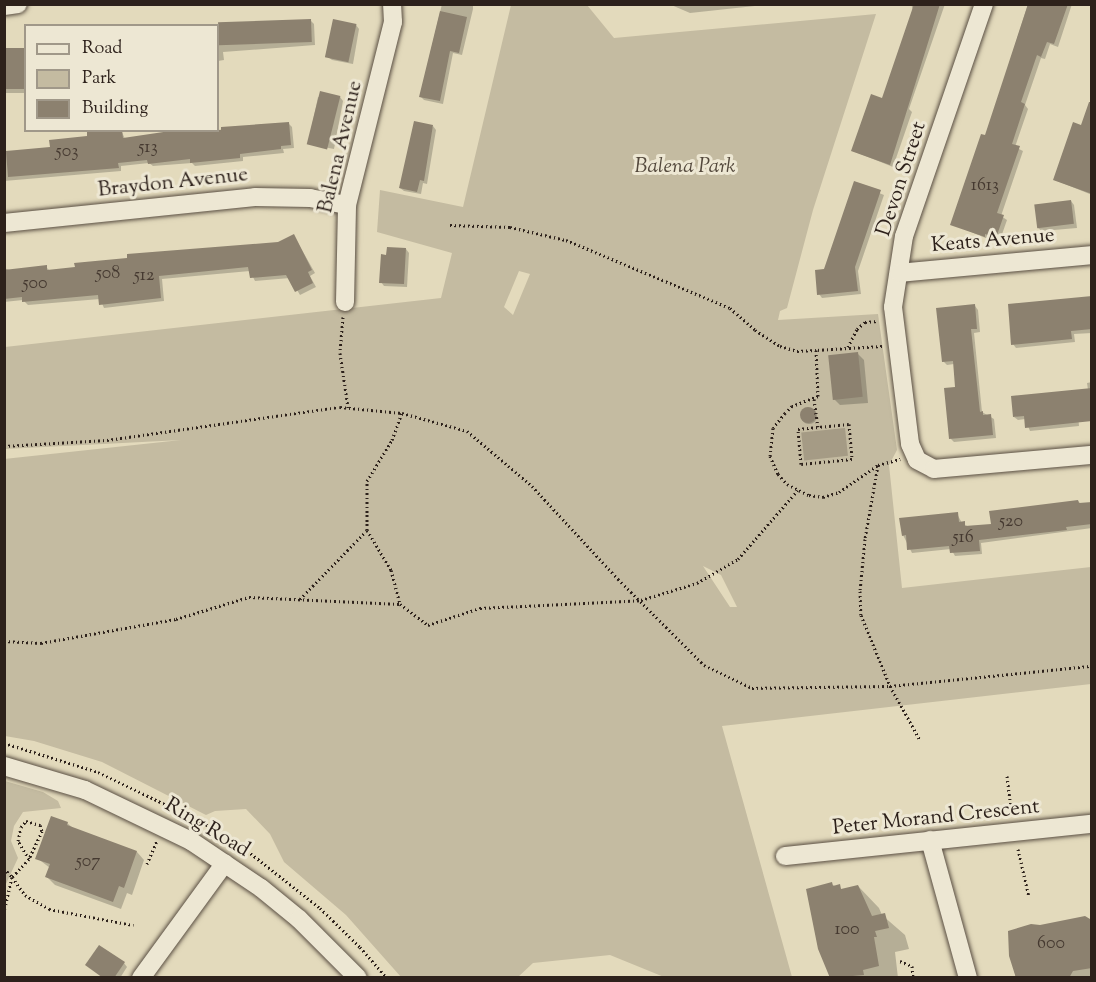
<!DOCTYPE html>
<style>
body{margin:0}
#map{position:relative;width:1096px;height:982px;overflow:hidden;background:#e3dabc;font-family:"Sorts Mill Goudy",serif}
div>[style]{position:absolute}
[style*='--x']{left:calc(var(--x)*1px);top:calc(var(--y)*1px);width:calc(var(--w)*1px);rotate:calc(var(--a)*1deg)}
.green>*{inset:0;background:#c4bba1}
.water>*{inset:0;background:#a59b85;transform-origin:0 0}
.shadow>*{inset:0;background:#0003;transform-origin:0 0}
.round{border-radius:50%}
.building>*{inset:0;background:#8c816f;transform-origin:0 0}
.path>*{height:3px;margin-top:-1.5px;transform-origin:0;background:repeating-linear-gradient(90deg,#2d211b 0 1.5px,transparent 0 4.5px)}
.roads{filter:drop-shadow(0 0 2px #5a4f43) drop-shadow(0 0 2px #5a4f43)}
.minor>*{height:18px;margin:-9px;padding:0 9px;transform-origin:9px;border-radius:9px;background:#ede7d3}
span{translate:-50% -50%;white-space:nowrap;text-align:center;line-height:1.15;-webkit-text-stroke:6px #ede7d3;paint-order:stroke}
.number-label{font-size:18px;color:#453930}
.number-label span{-webkit-text-stroke-width:0}
.street-label{font-size:21px;color:#2d211b}
.park-label{font-size:21px;color:#53483c;font-style:italic}
.frame{position:absolute;inset:0;border:6px solid #2d211b;pointer-events:none}
.legend{position:absolute;left:24px;top:24px;width:195px;height:108px;box-sizing:border-box;background:#ede7d3;border:2px solid #a09889;margin:0;padding:8px 10px;list-style:none;font-size:18px;color:#2d211b}
.legend li{display:flex;align-items:center;gap:12px;height:30px}
.legend b{width:30px;border:2px solid #a09889}
</style>
<div id="map">
<div class="green">
<div style="clip-path:polygon(evenodd,511px 5px,587px 5px,614px 38px,876px 14px,813px 210px,787px 308px,780px 311px,778px 320px,878px 314px,897px 450px,889px 465px,902px 588px,1091px 567px,1091px 684px,722px 726px,792px 977px,664px 977px,610px 955px,533px 963px,518px 977px,401px 977px,346px 915px,284px 862px,270px 834px,246px 809px,215px 811px,206px 815px,102px 762px,34px 741px,5px 736px,4px 459px,181px 440px,5px 449px,5px 347px,441px 298px,452px 253px,377px 232px,380px 190px,463px 207px,511px 5px,519px 271px,530px 274px,513px 315px,504px 307px,519px 271px,511px 5px,703px 566px,721px 575px,737px 607px,730px 607px,703px 566px)"></div>
<div style="clip-path:polygon(5px 781px,43px 792px,58px 801px,61px 808px,23px 812px,14px 826px,11px 841px,18px 858px,5px 886px)"></div>
</div>
<div class="water">
<div style="left:845px;top:428px;width:28px;height:44px;rotate:84deg"></div>
</div>
<div class="shadow">
<div style="clip-path:polygon(442px 4px,473px 4px,473px 9px,462px 55px,453px 53px,443px 104px,424px 100px,420px 96px)"></div>
<div style="clip-path:polygon(669px 4px,772px 4px,690px 13px)"></div>
<div style="clip-path:polygon(911px 4px,945px 4px,909px 109px,912px 112px,893px 167px,853px 151px,883px 99px,913px 10px)"></div>
<div style="clip-path:polygon(1028px 4px,1072px 4px,1058px 47px,1050px 44px,1045px 59px,1041px 58px,1025px 105px,1028px 109px,1015px 147px,1023px 151px,1001px 216px,1007px 220px,1000px 240px,989px 237px,988px 239px,952px 224px,986px 137px)"></div>
<div style="clip-path:polygon(310px 20px,314px 24px,315px 45px,223px 52px,224px 60px,218px 61px,218px 29px)"></div>
<div style="clip-path:polygon(356px 25px,359px 29px,353px 64px,332px 60px,328px 57px)"></div>
<div style="left:26px;top:50px;width:43px;height:22px;rotate:90deg"></div>
<div style="clip-path:polygon(318px 97px,340px 97px,343px 101px,334px 149px,308px 144px)"></div>
<div style="clip-path:polygon(1092px 102px,1092px 195px,1055px 180px,1082px 127px)"></div>
<div style="clip-path:polygon(288px 123px,292px 127px,294px 148px,283px 149px,284px 153px,243px 157px,243px 161px,195px 166px,192px 163px,153px 166px,149px 163px,121px 166px,121px 171px,4px 181px,4px 153px,52px 148px,121px 130px,125px 139px)"></div>
<div style="clip-path:polygon(433px 126px,436px 130px,427px 184px,423px 183px,421px 194px,404px 191px,400px 188px)"></div>
<div style="clip-path:polygon(855px 183px,884px 195px,858px 271px,861px 294px,822px 298px,819px 294px,825px 271px)"></div>
<div style="clip-path:polygon(1071px 201px,1074px 205px,1077px 228px,1042px 231px,1038px 228px)"></div>
<div style="clip-path:polygon(294px 236px,315px 273px,310px 276px,316px 287px,300px 295px,290px 278px,255px 281px,250px 271px,162px 279px,164px 301px,104px 308px,100px 299px,28px 305px,23px 300px,4px 302px,4px 268px,12px 271px,46px 267px,50px 271px,279px 243px)"></div>
<div style="clip-path:polygon(406px 249px,409px 253px,407px 287px,384px 286px,381px 282px,388px 256px)"></div>
<div style="clip-path:polygon(1092px 297px,1092px 333px,1074px 334px,1075px 342px,1016px 348px,1013px 344px)"></div>
<div style="clip-path:polygon(975px 306px,978px 310px,980px 332px,974px 333px,982px 412px,994px 419px,996px 438px,954px 442px,951px 439px,957px 389px,954px 364px,947px 365px,943px 361px)"></div>
<div style="clip-path:polygon(858px 354px,864px 360px,868px 403px,840px 405px,834px 399px)"></div>
<div style="clip-path:polygon(1092px 382px,1092px 413px,1078px 414px,1079px 426px,1030px 431px,1025px 419px,1018px 420px,1014px 417px,1088px 390px,1087px 383px)"></div>
<div class="round" style="left:801px;top:408px;width:16px;height:16px"></div>
<div style="clip-path:polygon(1078px 501px,1081px 504px,1092px 503px,1092px 528px,981px 543px,982px 554px,955px 556px,951px 549px,912px 553px,903px 535px,957px 514px,962px 523px,969px 527px,993px 525px)"></div>
<div style="clip-path:polygon(67px 823px,73px 828px,137px 852px,144px 860px,132px 895px,127px 893px,121px 909px,55px 885px,47px 877px,50px 868px,37px 858px)"></div>
<div style="clip-path:polygon(831px 884px,843px 890px,858px 886px,879px 908px,882px 915px,905px 935px,909px 949px,895px 952px,898px 978px,831px 978px)"></div>
<div style="clip-path:polygon(1089px 921px,1092px 923px,1092px 978px,1016px 978px,1011px 956px)"></div>
<div style="clip-path:polygon(124px 963px,127px 967px,120px 978px,104px 978px)"></div>
</div>
<div class="building">
<div style="clip-path:polygon(914px 4px,940px 4px,890px 165px,851px 151px,871px 94px,882px 98px)"></div>
<div style="clip-path:polygon(1028px 4px,1068px 4px,1054px 44px,1047px 42px,1041px 57px,1037px 55px,1021px 102px,1025px 104px,1012px 144px,1020px 146px,997px 213px,1004px 215px,996px 238px,985px 234px,985px 237px,950px 225px,981px 134px,985px 135px)"></div>
<div style="clip-path:polygon(440px 11px,467px 17px,459px 53px,450px 51px,440px 101px,419px 97px)"></div>
<div style="left:311px;top:19px;width:23px;height:93px;rotate:88deg"></div>
<div style="left:333px;top:19px;width:24px;height:39px;rotate:12deg"></div>
<div style="left:26px;top:48px;width:41px;height:22px;rotate:90deg"></div>
<div style="left:320px;top:91px;width:21px;height:55px;rotate:14deg"></div>
<div style="clip-path:polygon(1089px 102px,1092px 102px,1092px 194px,1053px 180px,1073px 122px,1081px 125px)"></div>
<div style="clip-path:polygon(414px 121px,433px 125px,424px 181px,420px 180px,417px 192px,399px 188px)"></div>
<div style="clip-path:polygon(289px 122px,291px 145px,281px 146px,281px 149px,240px 154px,240px 158px,190px 163px,190px 159px,148px 164px,147px 160px,118px 163px,119px 168px,8px 177px,6px 151px,50px 147px,49px 140px,87px 136px,87px 132px,122px 130px,123px 138px,177px 130px,221px 130px,221px 127px)"></div>
<div style="clip-path:polygon(854px 181px,881px 190px,855px 267px,858px 291px,817px 295px,815px 270px,824px 269px)"></div>
<div style="left:1071px;top:200px;width:24px;height:37px;rotate:83deg"></div>
<div style="clip-path:polygon(294px 234px,312px 270px,308px 272px,313px 283px,295px 292px,286px 275px,250px 278px,248px 267px,159px 276px,161px 298px,99px 305px,98px 295px,22px 302px,22px 297px,4px 299px,4px 270px,47px 265px,47px 270px,75px 267px,74px 263px,127px 258px,127px 254px,278px 242px)"></div>
<div style="clip-path:polygon(387px 247px,406px 248px,404px 284px,379px 283px,381px 254px,386px 255px)"></div>
<div style="clip-path:polygon(1092px 296px,1092px 329px,1071px 331px,1072px 339px,1011px 345px,1008px 304px)"></div>
<div style="clip-path:polygon(975px 304px,977px 329px,971px 329px,980px 412px,983px 411px,983px 415px,991px 414px,993px 435px,949px 439px,944px 388px,955px 387px,953px 361px,942px 362px,936px 308px)"></div>
<div style="left:858px;top:352px;width:45px;height:30px;rotate:84deg"></div>
<div style="clip-path:polygon(1092px 388px,1092px 421px,1025px 428px,1024px 416px,1013px 417px,1011px 396px)"></div>
<div class="round" style="left:800px;top:407px;width:16px;height:16px"></div>
<div style="clip-path:polygon(1078px 500px,1079px 503px,1092px 502px,1092px 524px,1066px 527px,1067px 530px,979px 540px,980px 551px,950px 553px,949px 546px,907px 550px,906px 535px,902px 536px,899px 518px,958px 512px,959px 522px,965px 521px,965px 526px,991px 524px,989px 511px)"></div>
<div style="clip-path:polygon(51px 816px,68px 822px,67px 825px,137px 851px,124px 888px,119px 886px,113px 902px,45px 877px,50px 864px,35px 859px)"></div>
<div style="clip-path:polygon(832px 882px,833px 886px,840px 884px,841px 889px,858px 885px,872px 916px,885px 913px,889px 928px,875px 931px,877px 937px,874px 937px,879px 966px,863px 970px,864px 975px,830px 978px,818px 949px,806px 889px)"></div>
<div style="clip-path:polygon(1085px 916px,1090px 919px,1092px 929px,1092px 968px,1073px 971px,1069px 978px,1016px 978px,1009px 956px,1008px 931px,1031px 924px,1040px 925px)"></div>
<div style="clip-path:polygon(99px 945px,125px 962px,114px 978px,103px 978px,85px 965px)"></div>
</div>
<div class="path">
<div style="--x:450;--y:225;--w:60;--a:1.9"></div>
<div style="--x:510;--y:227;--w:57;--a:13.1"></div>
<div style="--x:566;--y:240;--w:178;--a:22.5"></div>
<div style="--x:730;--y:308;--w:33;--a:41"></div>
<div style="--x:755;--y:330;--w:30;--a:33"></div>
<div style="--x:780;--y:346;--w:18;--a:16"></div>
<div style="--x:797;--y:351;--w:19;--a:-3"></div>
<div style="--x:343;--y:317;--w:36;--a:95"></div>
<div style="--x:340;--y:353;--w:55;--a:81.6"></div>
<div style="--x:882;--y:346;--w:66;--a:176.5"></div>
<div style="--x:816;--y:350;--w:46;--a:87.5"></div>
<div style="--x:818;--y:396;--w:28;--a:159"></div>
<div style="--x:792;--y:406;--w:10;--a:135"></div>
<div style="--x:785;--y:413;--w:19;--a:129"></div>
<div style="--x:773;--y:428;--w:28;--a:96"></div>
<div style="--x:770;--y:456;--w:20;--a:66"></div>
<div style="--x:778;--y:474;--w:13;--a:48"></div>
<div style="--x:787;--y:484;--w:25;--a:27"></div>
<div style="--x:809;--y:495;--w:14;--a:8"></div>
<div style="--x:823;--y:497;--w:17;--a:-17"></div>
<div style="--x:839;--y:492;--w:47;--a:-34.7"></div>
<div style="--x:878;--y:465;--w:23;--a:-15"></div>
<div style="--x:848;--y:347;--w:20;--a:-63"></div>
<div style="--x:857;--y:329;--w:11;--a:-41"></div>
<div style="--x:865;--y:322;--w:13;--a:-4"></div>
<div style="--x:814;--y:399;--w:28;--a:82"></div>
<div style="--x:849;--y:424;--w:35;--a:85"></div>
<div style="--x:852;--y:459;--w:51;--a:174.4"></div>
<div style="--x:801;--y:464;--w:35;--a:-95"></div>
<div style="--x:798;--y:429;--w:51;--a:-5.6"></div>
<div style="--x:4;--y:446;--w:103;--a:-3.3"></div>
<div style="--x:107;--y:440;--w:235;--a:-8.1"></div>
<div style="--x:340;--y:407;--w:62;--a:5.5"></div>
<div style="--x:402;--y:413;--w:67;--a:15.5"></div>
<div style="--x:467;--y:431;--w:85;--a:40.2"></div>
<div style="--x:532;--y:486;--w:127;--a:47.2"></div>
<div style="--x:618;--y:579;--w:122;--a:45"></div>
<div style="--x:704;--y:665;--w:53;--a:25.6"></div>
<div style="--x:752;--y:688;--w:138;--a:-0.8"></div>
<div style="--x:890;--y:686;--w:203;--a:-5.7"></div>
<div style="--x:878;--y:465;--w:75;--a:100"></div>
<div style="--x:865;--y:539;--w:52;--a:95.5"></div>
<div style="--x:860;--y:591;--w:24;--a:88"></div>
<div style="--x:861;--y:615;--w:77;--a:67.8"></div>
<div style="--x:890;--y:686;--w:62;--a:60.9"></div>
<div style="--x:367;--y:530;--w:47;--a:59"></div>
<div style="--x:391;--y:570;--w:35;--a:75"></div>
<div style="--x:300;--y:599;--w:96;--a:-45.8"></div>
<div style="--x:367;--y:530;--w:49;--a:-90"></div>
<div style="--x:367;--y:481;--w:48;--a:-58.6"></div>
<div style="--x:392;--y:440;--w:29;--a:-70"></div>
<div style="--x:4;--y:641;--w:37;--a:3"></div>
<div style="--x:41;--y:643;--w:137;--a:-10.1"></div>
<div style="--x:176;--y:619;--w:76;--a:-16.8"></div>
<div style="--x:249;--y:597;--w:151;--a:2.7"></div>
<div style="--x:400;--y:604;--w:35;--a:37"></div>
<div style="--x:428;--y:625;--w:55;--a:-18.1"></div>
<div style="--x:480;--y:608;--w:161;--a:-2.8"></div>
<div style="--x:641;--y:600;--w:59;--a:-16.9"></div>
<div style="--x:697;--y:583;--w:48;--a:-30.3"></div>
<div style="--x:738;--y:559;--w:91;--a:-49"></div>
<div style="--x:4;--y:743;--w:98;--a:17.1"></div>
<div style="--x:98;--y:772;--w:115;--a:25.7"></div>
<div style="--x:202;--y:822;--w:44;--a:31.2"></div>
<div style="--x:240;--y:845;--w:102;--a:38.2"></div>
<div style="--x:320;--y:908;--w:56;--a:44.3"></div>
<div style="--x:360;--y:947;--w:41;--a:48.9"></div>
<div style="--x:1007;--y:776;--w:40;--a:82.9"></div>
<div style="--x:1018;--y:849;--w:49;--a:77.1"></div>
<div style="--x:29;--y:859;--w:21;--a:-121"></div>
<div style="--x:18;--y:841;--w:14;--a:-78"></div>
<div style="--x:21;--y:827;--w:8;--a:-50"></div>
<div style="--x:26;--y:821;--w:15;--a:16"></div>
<div style="--x:40;--y:825;--w:6;--a:72"></div>
<div style="--x:42;--y:831;--w:31;--a:115"></div>
<div style="--x:29;--y:859;--w:25;--a:133"></div>
<div style="--x:12;--y:877;--w:22;--a:54"></div>
<div style="--x:25;--y:895;--w:28;--a:30"></div>
<div style="--x:49;--y:909;--w:86;--a:10.8"></div>
<div style="--x:147;--y:864;--w:25;--a:-67"></div>
<div style="--x:4;--y:868;--w:12;--a:48"></div>
<div style="--x:12;--y:877;--w:35;--a:103"></div>
<div style="--x:900;--y:961;--w:13;--a:23"></div>
<div style="--x:912;--y:966;--w:12;--a:85"></div>
</div>
<div class="roads">
<div class="minor">
<div style="--x:984;--y:4;--w:245;--a:109"></div>
<div style="--x:904;--y:236;--w:72;--a:98.8"></div>
<div style="--x:893;--y:307;--w:138;--a:82.9"></div>
<div style="--x:910;--y:444;--w:17;--a:66"></div>
<div style="--x:917;--y:460;--w:19;--a:28"></div>
<div style="--x:934;--y:469;--w:159;--a:-5.1"></div>
<div style="--x:4;--y:6;--w:14;--a:-8"></div>
<div style="--x:4;--y:223;--w:252;--a:-5.9"></div>
<div style="--x:255;--y:197;--w:55;--a:1"></div>
<div style="--x:310;--y:198;--w:38;--a:11"></div>
<div style="--x:899;--y:273;--w:194;--a:-5.3"></div>
<div style="--x:345;--y:302;--w:97;--a:-88.8"></div>
<div style="--x:347;--y:205;--w:189;--a:-75.9"></div>
<div style="--x:393;--y:22;--w:18;--a:-93"></div>
<div style="--x:4;--y:766;--w:84;--a:16.5"></div>
<div style="--x:85;--y:790;--w:118;--a:25.7"></div>
<div style="--x:191;--y:841;--w:84;--a:33.9"></div>
<div style="--x:261;--y:888;--w:49;--a:39.2"></div>
<div style="--x:299;--y:919;--w:83;--a:45"></div>
<div style="--x:930;--y:840;--w:143;--a:74.6"></div>
<div style="--x:785;--y:856;--w:309;--a:-6"></div>
<div style="--x:141;--y:978;--w:142;--a:-53.9"></div>
</div>
</div>
<div class="number-label">
<span style="left:148px;top:148px">513</span>
<span style="left:67px;top:152px">503</span>
<span style="left:985px;top:186px">1613</span>
<span style="left:108px;top:274px">508</span>
<span style="left:144px;top:276px">512</span>
<span style="left:35px;top:284px">500</span>
<span style="left:1011px;top:522px">520</span>
<span style="left:963px;top:538px">516</span>
<span style="left:88px;top:862px">507</span>
<span style="left:847px;top:930px">100</span>
<span style="left:1051px;top:944px">600</span>
</div>
<div class="street-label">
<span style="left:341px;top:147px;rotate:-77deg">Balena Avenue</span>
<span style="left:902px;top:179px;rotate:-72deg">Devon Street</span>
<span style="left:173px;top:183px;rotate:-6deg">Braydon Avenue</span>
<span style="left:993px;top:241px;rotate:-5deg">Keats Avenue</span>
<span style="left:936px;top:818px;rotate:-6deg">Peter Morand Crescent</span>
<span style="left:207px;top:828px;rotate:31deg">Ring Road</span>
</div>
<div class="park-label">
<span style="left:685px;top:167px">Balena Park</span>
</div>
<div class="frame"></div>
<ul class="legend">
<li><b style="height:8px;background:#ede7d3"></b>Road</li>
<li><b style="height:16px;background:#c4bba1"></b>Park</li>
<li><b style="height:16px;background:#8c816f"></b>Building</li>
</ul>
</div>
